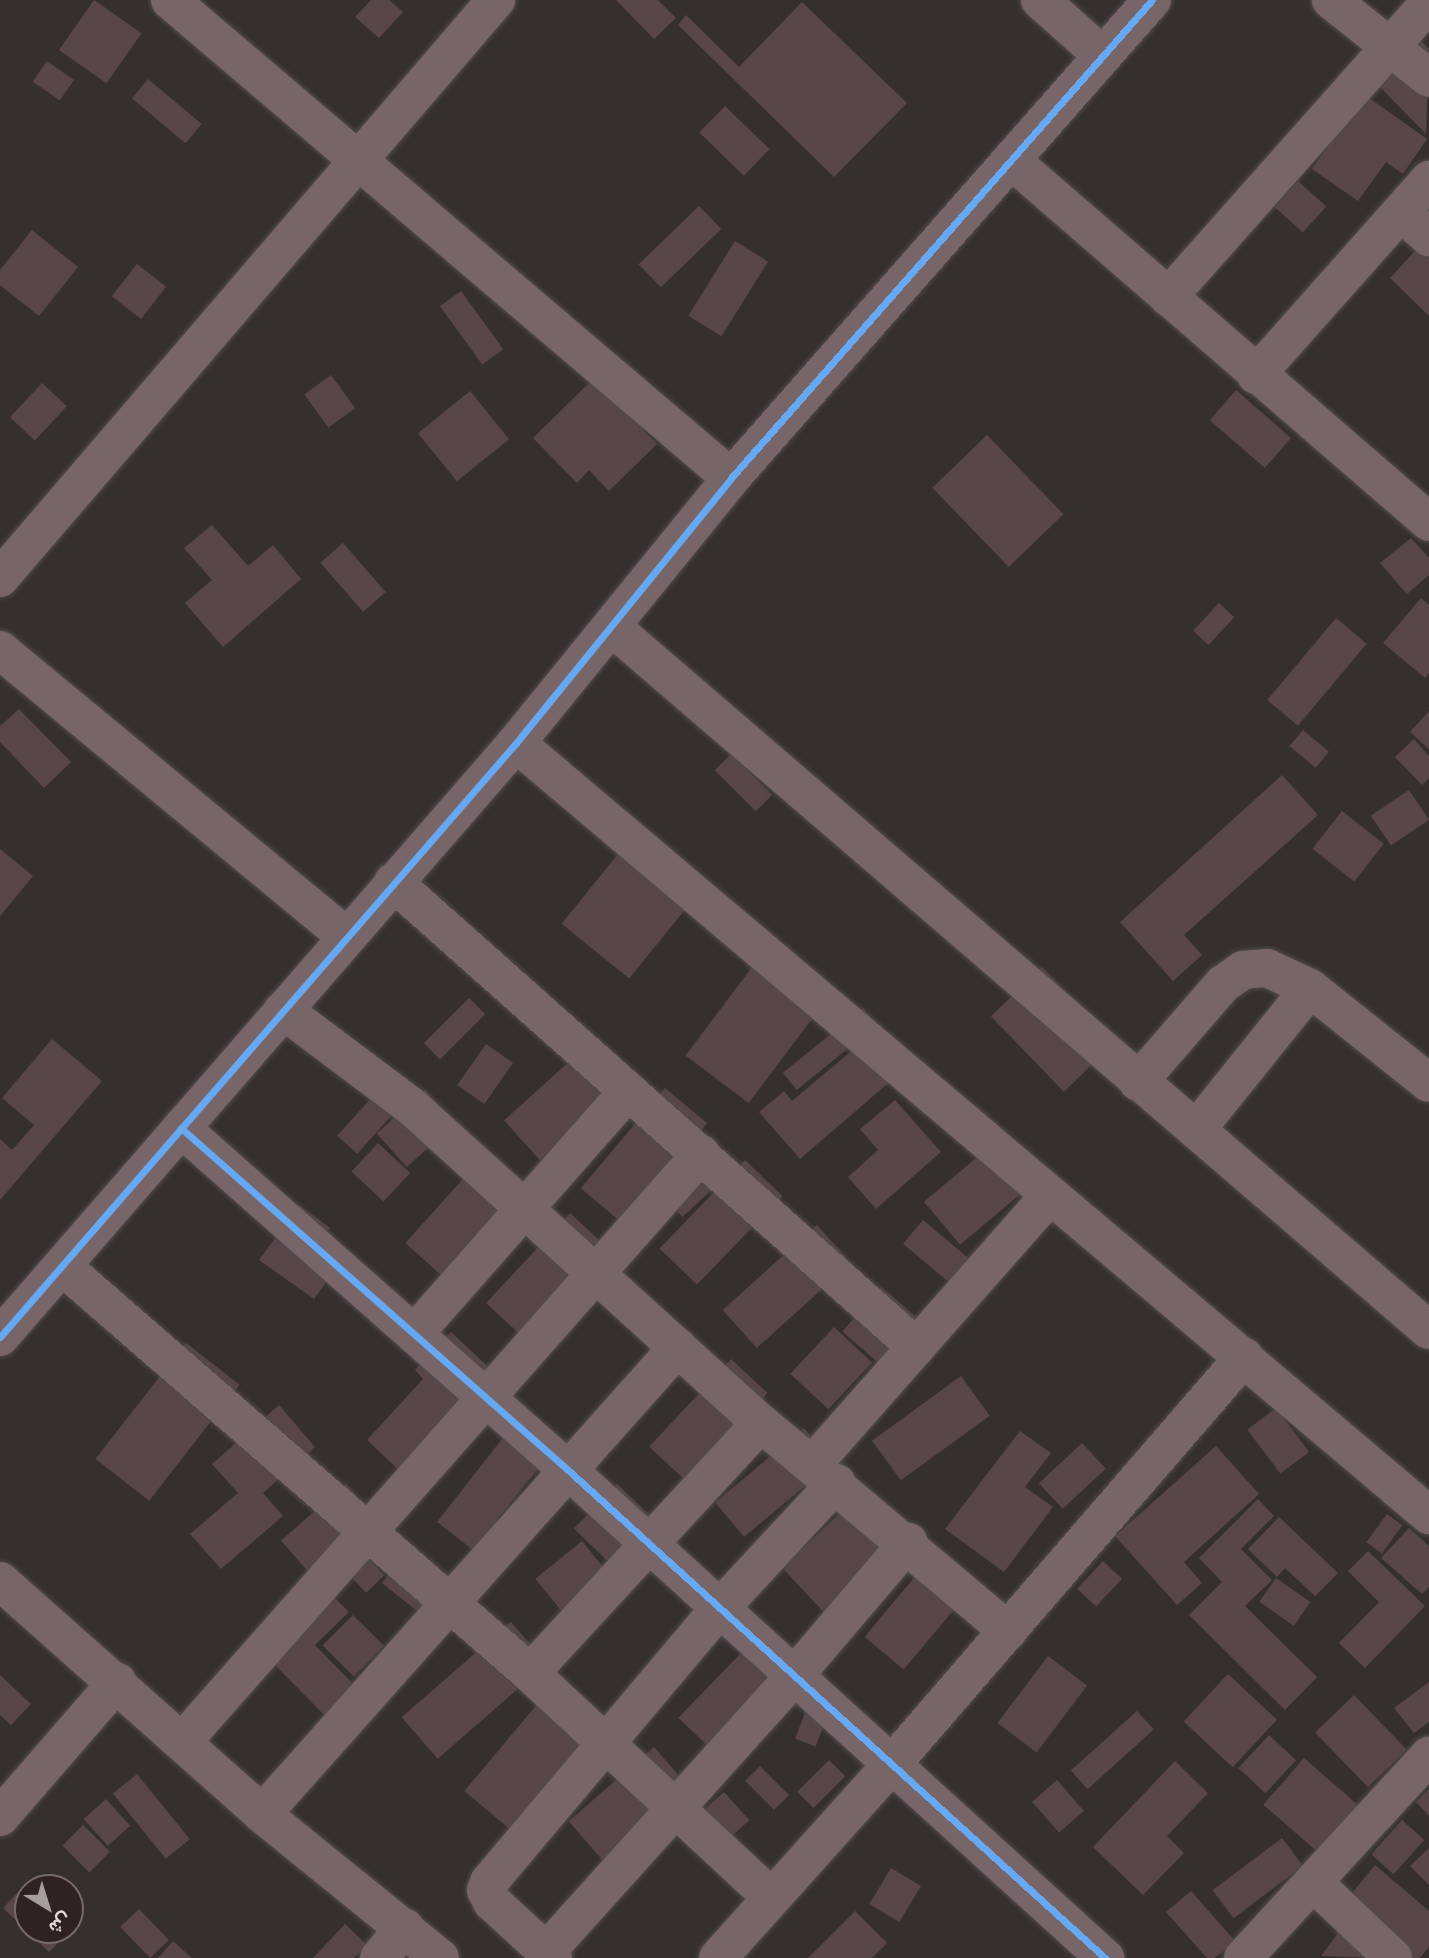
<!DOCTYPE html>
<meta charset="utf-8">
<style>
body{margin:0}
#map{position:relative;width:1429px;height:1958px;overflow:hidden;background:#362f30;font-family:Ubuntu,Vazirmatn,sans-serif}
div>[style]{position:absolute}
[style*='--x']{left:calc(var(--x)*1px);top:calc(var(--y)*1px);width:calc(var(--w)*1px);rotate:calc(var(--a)*1deg)}
.building>*{inset:0;background:#59464a;transform-origin:0 0}
.roads{filter:drop-shadow(0 0 2px #514b4c) drop-shadow(0 0 2px #514b4c)}
.minor>*{height:38px;margin:-19px;padding:0 19px;transform-origin:19px;border-radius:19px;background:#776568}
.cycleway>*{height:7px;margin:-3.5px;padding:0 3.5px;transform-origin:3.5px;border-radius:3.5px;background:#66a8f1}
span{translate:-50% -50%;white-space:nowrap;text-align:center;line-height:1.15;-webkit-text-stroke:7px #2f2224;paint-order:stroke}
.north{position:absolute;left:14px;top:1874px;width:70px;height:70px;box-sizing:border-box;background:#2f2224;border:2px solid #766b6c;border-radius:50%;rotate:142deg;font-size:19px;font-weight:700;line-height:28px;text-align:center;color:#e1d8d9}
.north::after{content:'';display:block;margin:auto;width:24px;height:32px;background:#a59d9e;clip-path:polygon(50% 0,100% 100%,50% 72%,0 100%)}
</style>
<div id="map">
<div class="building">
<div style="left:94px;top:0;width:58px;height:61px;rotate:35deg"></div>
<div style="clip-path:polygon(371px 0,389px 0,403px 12px,379px 38px,355px 17px)"></div>
<div style="clip-path:polygon(616px 0,658px 0,676px 18px,654px 39px)"></div>
<div style="clip-path:polygon(802px 2px,907px 103px,834px 177px,678px 25px,686px 15px,739px 67px)"></div>
<div style="clip-path:polygon(1417px 37px,1429px 49px,1426px 134px,1373px 80px)"></div>
<div style="left:47px;top:61px;width:33px;height:25px;rotate:35deg"></div>
<div style="left:148px;top:79px;width:70px;height:25px;rotate:40deg"></div>
<div style="clip-path:polygon(1365px 95px,1427px 139px,1403px 174px,1386px 162px,1358px 201px,1312px 169px)"></div>
<div style="left:725px;top:106px;width:62px;height:37px;rotate:44deg"></div>
<div style="left:1298px;top:181px;width:38px;height:35px;rotate:42deg"></div>
<div style="left:699px;top:206px;width:32px;height:84px;rotate:46deg"></div>
<div style="clip-path:polygon(32px 230px,78px 267px,39px 316px,0 285px,0 270px)"></div>
<div style="clip-path:polygon(1429px 236px,1429px 316px,1390px 278px)"></div>
<div style="left:735px;top:241px;width:39px;height:88px;rotate:32deg"></div>
<div style="left:137px;top:264px;width:37px;height:41px;rotate:38deg"></div>
<div style="left:461px;top:291px;width:72px;height:26px;rotate:54deg"></div>
<div style="left:331px;top:375px;width:41px;height:33px;rotate:54deg"></div>
<div style="clip-path:polygon(593px 379px,657px 444px,609px 491px,589px 470px,577px 483px,533px 438px)"></div>
<div style="left:42px;top:383px;width:34px;height:47px;rotate:43deg"></div>
<div style="left:1236px;top:390px;width:73px;height:40px;rotate:41deg"></div>
<div style="left:470px;top:391px;width:62px;height:67px;rotate:51deg"></div>
<div style="left:987px;top:435px;width:110px;height:76px;rotate:46deg"></div>
<div style="clip-path:polygon(212px 525px,248px 566px,273px 545px,301px 579px,223px 647px,185px 603px,212px 580px,184px 548px)"></div>
<div style="clip-path:polygon(1411px 538px,1429px 558px,1429px 575px,1407px 594px,1380px 563px)"></div>
<div style="left:343px;top:543px;width:65px;height:30px;rotate:49deg"></div>
<div style="clip-path:polygon(1421px 598px,1429px 605px,1429px 673px,1425px 678px,1383px 643px)"></div>
<div style="left:1219px;top:603px;width:21px;height:38px;rotate:43deg"></div>
<div style="left:1336px;top:618px;width:40px;height:107px;rotate:40deg"></div>
<div style="clip-path:polygon(19px 709px,71px 762px,44px 788px,0 742px,0 726px)"></div>
<div style="clip-path:polygon(1429px 711px,1429px 749px,1410px 732px)"></div>
<div style="left:1303px;top:730px;width:34px;height:21px;rotate:40deg"></div>
<div style="clip-path:polygon(1414px 739px,1429px 756px,1429px 778px,1422px 785px,1395px 757px)"></div>
<div style="left:731px;top:754px;width:58px;height:23px;rotate:45deg"></div>
<div style="clip-path:polygon(1282px 775px,1318px 815px,1184px 935px,1202px 955px,1173px 981px,1120px 922px)"></div>
<div style="left:1409px;top:790px;width:36px;height:46px;rotate:56deg"></div>
<div style="left:1342px;top:811px;width:53px;height:48px;rotate:38deg"></div>
<div style="left:627px;top:843px;width:87px;height:104px;rotate:39deg"></div>
<div style="clip-path:polygon(0 849px,33px 876px,0 916px)"></div>
<div style="left:765px;top:950px;width:79px;height:132px;rotate:37deg"></div>
<div style="left:1042px;top:967px;width:105px;height:71px;rotate:46deg"></div>
<div style="left:469px;top:998px;width:23px;height:64px;rotate:45deg"></div>
<div style="left:863px;top:1008px;width:22px;height:103px;rotate:51deg"></div>
<div style="clip-path:polygon(52px 1039px,102px 1081px,0 1200px,0 1139px,12px 1150px,34px 1125px,2px 1098px)"></div>
<div style="left:591px;top:1042px;width:54px;height:117px;rotate:48deg"></div>
<div style="clip-path:polygon(862px 1042px,893px 1079px,800px 1159px,759px 1112px,784px 1091px,792px 1101px)"></div>
<div style="left:486px;top:1044px;width:33px;height:50px;rotate:35deg"></div>
<div style="left:382px;top:1086px;width:27px;height:67px;rotate:42deg"></div>
<div style="left:665px;top:1088px;width:55px;height:131px;rotate:40deg"></div>
<div style="left:425px;top:1090px;width:45px;height:65px;rotate:48deg"></div>
<div style="clip-path:polygon(895px 1100px,941px 1152px,876px 1209px,848px 1177px,878px 1150px,860px 1129px)"></div>
<div style="left:1006px;top:1133px;width:56px;height:107px;rotate:50deg"></div>
<div style="left:378px;top:1143px;width:44px;height:39px;rotate:43deg"></div>
<div style="left:489px;top:1150px;width:59px;height:125px;rotate:42deg"></div>
<div style="left:745px;top:1160px;width:52px;height:123px;rotate:44deg"></div>
<div style="left:703px;top:1176px;width:16px;height:43px;rotate:47deg"></div>
<div style="clip-path:polygon(299px 1205px,330px 1228px,317px 1247px,340px 1263px,314px 1299px,259px 1260px)"></div>
<div style="left:570px;top:1213px;width:50px;height:123px;rotate:43deg"></div>
<div style="left:923px;top:1220px;width:70px;height:31px;rotate:40deg"></div>
<div style="left:817px;top:1225px;width:51px;height:127px;rotate:48deg"></div>
<div style="left:881px;top:1287px;width:53px;height:59px;rotate:41deg"></div>
<div style="left:834px;top:1327px;width:52px;height:64px;rotate:43deg"></div>
<div style="clip-path:polygon(451px 1332px,510px 1387px,404px 1475px,367px 1440px,423px 1379px,415px 1370px)"></div>
<div style="left:186px;top:1343px;width:68px;height:147px;rotate:38deg"></div>
<div style="left:731px;top:1359px;width:50px;height:120px;rotate:43deg"></div>
<div style="left:961px;top:1376px;width:49px;height:110px;rotate:54deg"></div>
<div style="clip-path:polygon(279px 1405px,315px 1447px,263px 1493px,283px 1516px,221px 1569px,190px 1534px,238px 1493px,212px 1464px)"></div>
<div style="left:1276px;top:1408px;width:55px;height:36px;rotate:53deg"></div>
<div style="clip-path:polygon(520px 1416px,557px 1445px,496px 1521px,513px 1534px,490px 1563px,437px 1522px)"></div>
<div style="left:804px;top:1428px;width:45px;height:116px;rotate:50deg"></div>
<div style="clip-path:polygon(1020px 1431px,1051px 1453px,1025px 1487px,1053px 1507px,1004px 1572px,945px 1529px)"></div>
<div style="left:1082px;top:1443px;width:35px;height:59px;rotate:47deg"></div>
<div style="clip-path:polygon(1216px 1446px,1259px 1494px,1184px 1562px,1202px 1583px,1177px 1605px,1115px 1536px)"></div>
<div style="left:346px;top:1484px;width:44px;height:86px;rotate:49deg"></div>
<div style="left:617px;top:1484px;width:62px;height:62px;rotate:44deg"></div>
<div style="clip-path:polygon(1258px 1499px,1274px 1516px,1241px 1549px,1272px 1580px,1245px 1606px,1317px 1677px,1285px 1710px,1189px 1615px,1222px 1582px,1199px 1558px)"></div>
<div style="left:850px;top:1504px;width:62px;height:93px;rotate:47deg"></div>
<div style="left:1387px;top:1514px;width:19px;height:35px;rotate:36deg"></div>
<div style="clip-path:polygon(1279px 1517px,1338px 1573px,1315px 1596px,1285px 1568px,1277px 1577px,1248px 1549px)"></div>
<div style="clip-path:polygon(1409px 1528px,1429px 1546px,1429px 1587px,1422px 1594px,1381px 1558px)"></div>
<div style="left:582px;top:1541px;width:45px;height:60px;rotate:51deg"></div>
<div style="left:353px;top:1543px;width:45px;height:25px;rotate:46deg"></div>
<div style="clip-path:polygon(1368px 1551px,1425px 1606px,1365px 1668px,1339px 1643px,1379px 1602px,1348px 1571px)"></div>
<div style="left:934px;top:1554px;width:51px;height:108px;rotate:40deg"></div>
<div style="clip-path:polygon(399px 1561px,437px 1627px,382px 1583px)"></div>
<div style="left:1103px;top:1561px;width:26px;height:38px;rotate:43deg"></div>
<div style="left:1276px;top:1578px;width:42px;height:29px;rotate:35deg"></div>
<div style="clip-path:polygon(335px 1598px,349px 1612px,315px 1645px,359px 1690px,329px 1720px,271px 1661px)"></div>
<div style="left:353px;top:1615px;width:44px;height:43px;rotate:45deg"></div>
<div style="left:511px;top:1622px;width:55px;height:145px;rotate:49deg"></div>
<div style="left:768px;top:1625px;width:53px;height:129px;rotate:44deg"></div>
<div style="left:1048px;top:1656px;width:49px;height:84px;rotate:37deg"></div>
<div style="left:1228px;top:1674px;width:67px;height:65px;rotate:43deg"></div>
<div style="clip-path:polygon(0 1675px,31px 1704px,11px 1725px,0 1715px)"></div>
<div style="clip-path:polygon(1429px 1682px,1429px 1722px,1414px 1733px,1394px 1708px)"></div>
<div style="left:555px;top:1683px;width:70px;height:141px;rotate:40deg"></div>
<div style="left:813px;top:1692px;width:22px;height:50px;rotate:21deg"></div>
<div style="left:1354px;top:1695px;width:76px;height:54px;rotate:46deg"></div>
<div style="left:1137px;top:1711px;width:25px;height:89px;rotate:48deg"></div>
<div style="left:1269px;top:1735px;width:37px;height:45px;rotate:43deg"></div>
<div style="left:654px;top:1747px;width:53px;height:113px;rotate:49deg"></div>
<div style="left:1304px;top:1758px;width:72px;height:62px;rotate:41deg"></div>
<div style="left:829px;top:1760px;width:23px;height:45px;rotate:45deg"></div>
<div style="clip-path:polygon(1175px 1761px,1208px 1793px,1167px 1836px,1184px 1853px,1143px 1895px,1093px 1847px)"></div>
<div style="left:760px;top:1766px;width:41px;height:21px;rotate:45deg"></div>
<div style="left:137px;top:1774px;width:84px;height:31px;rotate:51deg"></div>
<div style="left:1057px;top:1780px;width:41px;height:33px;rotate:49deg"></div>
<div style="clip-path:polygon(1429px 1789px,1429px 1816px,1416px 1802px)"></div>
<div style="left:724px;top:1792px;width:38px;height:39px;rotate:48deg"></div>
<div style="left:106px;top:1799px;width:36px;height:30px;rotate:48deg"></div>
<div style="left:1402px;top:1820px;width:30px;height:46px;rotate:42deg"></div>
<div style="left:83px;top:1825px;width:38px;height:29px;rotate:45deg"></div>
<div style="left:1282px;top:1838px;width:35px;height:87px;rotate:53deg"></div>
<div style="clip-path:polygon(1429px 1848px,1429px 1885px,1410px 1866px)"></div>
<div style="clip-path:polygon(1375px 1865px,1429px 1911px,1429px 1947px,1420px 1958px,1410px 1958px,1344px 1903px)"></div>
<div style="left:891px;top:1868px;width:35px;height:42px;rotate:31deg"></div>
<div style="clip-path:polygon(21px 1889px,28px 1896px,28px 1930px,62px 1930px,67px 1934px,49px 1952px,3px 1908px)"></div>
<div style="clip-path:polygon(1191px 1891px,1235px 1941px,1215px 1958px,1207px 1958px,1166px 1912px)"></div>
<div style="left:139px;top:1909px;width:43px;height:26px;rotate:46deg"></div>
<div style="clip-path:polygon(855px 1911px,887px 1943px,872px 1958px,808px 1958px)"></div>
<div style="clip-path:polygon(1347px 1921px,1385px 1958px,1321px 1956px)"></div>
<div style="clip-path:polygon(345px 1924px,367px 1945px,354px 1958px,313px 1958px)"></div>
<div style="clip-path:polygon(173px 1941px,192px 1958px,158px 1958px)"></div>
</div>
<div class="roads">
<div class="minor">
<div style="--x:170;--y:0;--w:737;--a:40.43"></div>
<div style="--x:1040;--y:0;--w:83;--a:41.6"></div>
<div style="--x:1331;--y:0;--w:125;--a:38.5"></div>
<div style="--x:1011;--y:160;--w:553;--a:40.89"></div>
<div style="--x:1401;--y:212;--w:38;--a:42"></div>
<div style="--x:1168;--y:297;--w:393;--a:-48.4"></div>
<div style="--x:1256;--y:375;--w:261;--a:-48.4"></div>
<div style="--x:0;--y:578;--w:762;--a:-49.37"></div>
<div style="--x:613;--y:628;--w:1076;--a:40.71"></div>
<div style="--x:0;--y:650;--w:449;--a:39.6"></div>
<div style="--x:516;--y:743;--w:1196;--a:40.22"></div>
<div style="--x:393;--y:882;--w:700;--a:41.64"></div>
<div style="--x:283;--y:1010;--w:160;--a:36.9"></div>
<div style="--x:411;--y:1106;--w:472;--a:42.2"></div>
<div style="--x:761;--y:1423;--w:323;--a:40.1"></div>
<div style="--x:1138;--y:1082;--w:130;--a:-49.1"></div>
<div style="--x:1223;--y:984;--w:24;--a:-35"></div>
<div style="--x:1243;--y:970;--w:24;--a:-5"></div>
<div style="--x:1267;--y:968;--w:47;--a:24.9"></div>
<div style="--x:1310;--y:988;--w:152;--a:38.6"></div>
<div style="--x:181;--y:1128;--w:516;--a:41.47"></div>
<div style="--x:568;--y:1470;--w:726;--a:42.26"></div>
<div style="--x:1196;--y:1130;--w:182;--a:-51.2"></div>
<div style="--x:62;--y:1266;--w:620;--a:41.01"></div>
<div style="--x:530;--y:1673;--w:330;--a:42.9"></div>
<div style="--x:414;--y:1334;--w:324;--a:-48.6"></div>
<div style="--x:0;--y:1337;--w:787;--a:-49.02"></div>
<div style="--x:516;--y:743;--w:341;--a:-50.9"></div>
<div style="--x:731;--y:478;--w:637;--a:-48.63"></div>
<div style="--x:812;--y:1465;--w:357;--a:-48.6"></div>
<div style="--x:0;--y:1581;--w:351;--a:41.6"></div>
<div style="--x:262;--y:1814;--w:229;--a:39"></div>
<div style="--x:530;--y:1673;--w:340;--a:-47.3"></div>
<div style="--x:183;--y:1741;--w:783;--a:-48.57"></div>
<div style="--x:262;--y:1814;--w:625;--a:-48.31"></div>
<div style="--x:0;--y:1817;--w:179;--a:-49.1"></div>
<div style="--x:1314;--y:1883;--w:109;--a:43.5"></div>
<div style="--x:546;--y:1952;--w:372;--a:-48"></div>
<div style="--x:795;--y:1675;--w:175;--a:-49.6"></div>
<div style="--x:379;--y:1958;--w:40;--a:-50"></div>
<div style="--x:553;--y:1958;--w:83;--a:-137.4"></div>
<div style="--x:492;--y:1902;--w:13;--a:-117"></div>
<div style="--x:486;--y:1890;--w:9;--a:-69"></div>
<div style="--x:489;--y:1882;--w:358;--a:-49.9"></div>
<div style="--x:720;--y:1608;--w:171;--a:-47.1"></div>
<div style="--x:718;--y:1958;--w:262;--a:-48.1"></div>
<div style="--x:893;--y:1763;--w:537;--a:-49.16"></div>
<div style="--x:1243;--y:1958;--w:275;--a:-47.4"></div>
</div>
</div>
<div class="cycleway">
<div style="--x:181;--y:1128;--w:516;--a:41.47"></div>
<div style="--x:568;--y:1470;--w:726;--a:42.26"></div>
<div style="--x:0;--y:1337;--w:787;--a:-49.02"></div>
<div style="--x:516;--y:743;--w:341;--a:-50.9"></div>
<div style="--x:731;--y:478;--w:637;--a:-48.63"></div>
</div>
<div class="north">ش</div>
</div>
